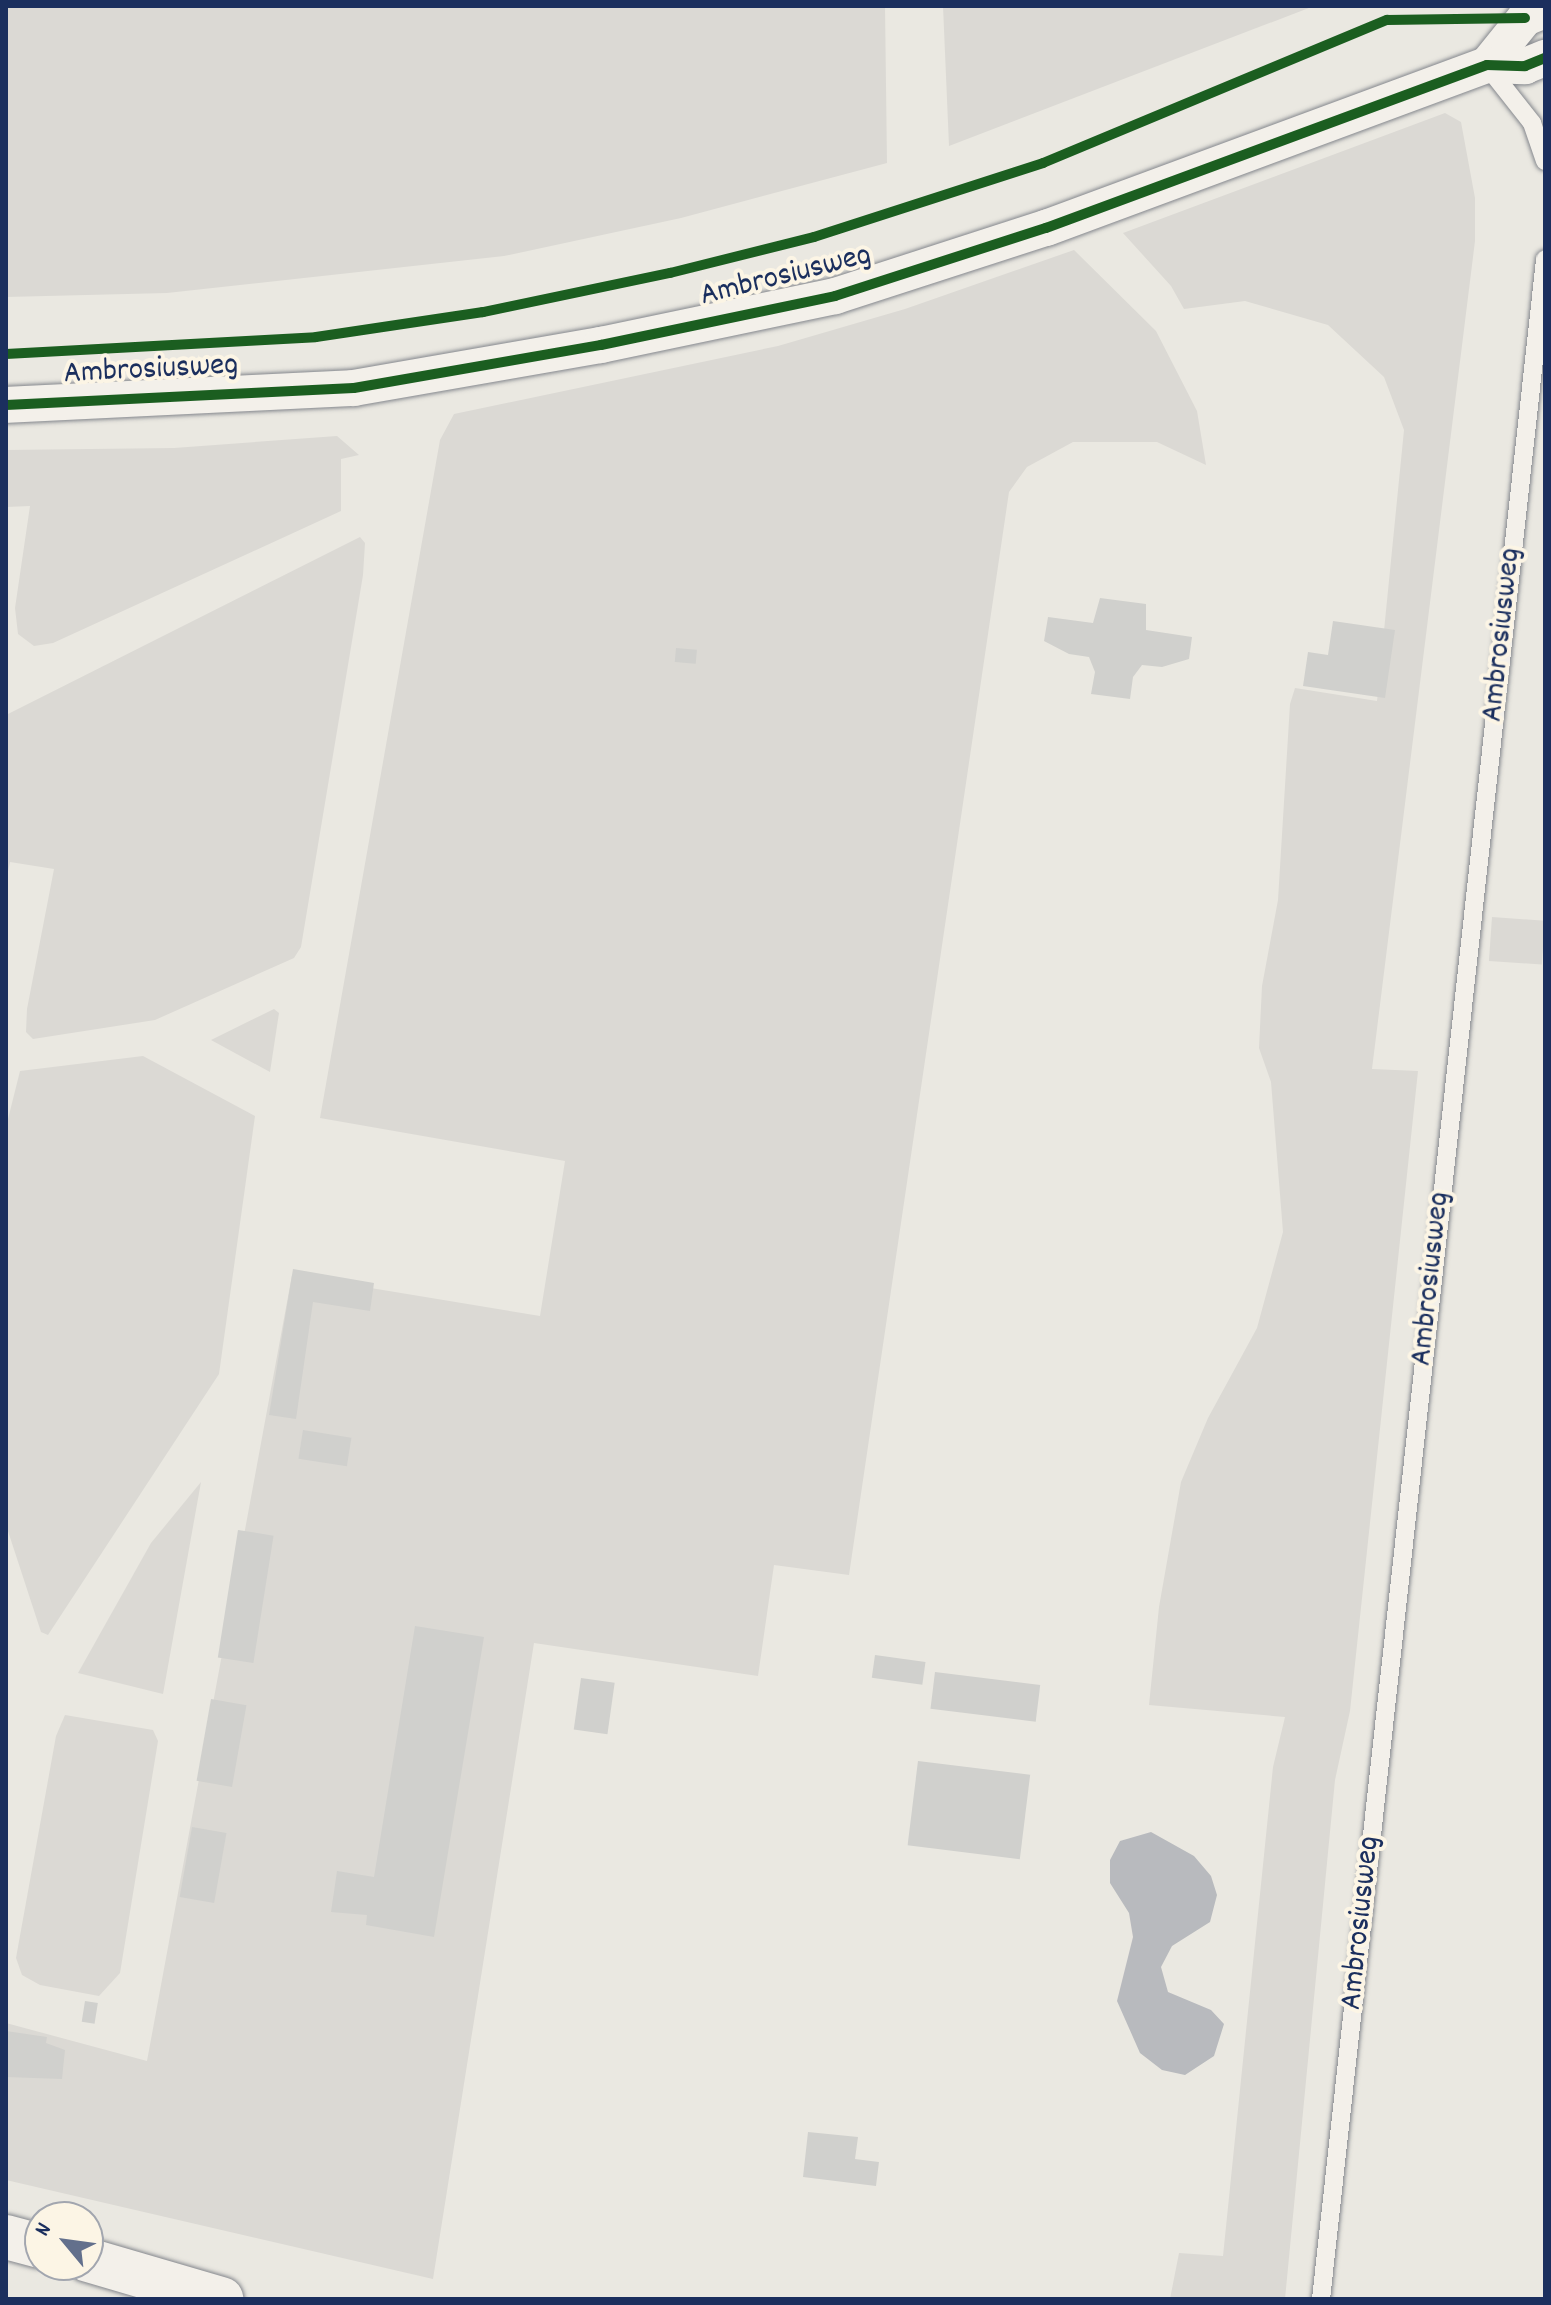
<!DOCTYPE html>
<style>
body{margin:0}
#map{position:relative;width:1551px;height:2305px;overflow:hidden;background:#eae8e1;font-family:Dekko,sans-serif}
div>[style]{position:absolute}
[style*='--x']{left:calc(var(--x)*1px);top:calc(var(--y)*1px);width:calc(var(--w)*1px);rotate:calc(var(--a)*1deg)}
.green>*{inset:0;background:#dbd9d4;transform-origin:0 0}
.water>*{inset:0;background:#b8babe}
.building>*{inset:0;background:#d0d0cd;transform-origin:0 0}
.roads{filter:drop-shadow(0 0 2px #84878d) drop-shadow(0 0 2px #84878d)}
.service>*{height:18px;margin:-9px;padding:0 9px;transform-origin:9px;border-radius:9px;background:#f3f0ea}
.minor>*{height:36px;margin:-18px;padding:0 18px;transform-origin:18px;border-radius:18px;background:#f3f0ea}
.trunk>*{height:44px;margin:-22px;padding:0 22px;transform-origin:22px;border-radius:22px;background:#f3f0ea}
.cycleway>*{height:10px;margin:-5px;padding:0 5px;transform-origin:5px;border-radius:5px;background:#1b5e20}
span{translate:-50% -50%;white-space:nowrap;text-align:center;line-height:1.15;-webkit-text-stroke:8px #fcf5e5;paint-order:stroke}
.street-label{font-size:32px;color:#1b2f5e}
.frame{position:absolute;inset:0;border:8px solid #1b2f5e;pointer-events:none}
.north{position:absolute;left:24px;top:2201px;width:80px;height:80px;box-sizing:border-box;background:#fcf5e5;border:2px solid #a2a6af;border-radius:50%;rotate:299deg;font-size:22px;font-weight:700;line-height:32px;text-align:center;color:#1b2f5e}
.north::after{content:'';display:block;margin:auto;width:28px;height:36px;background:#63708c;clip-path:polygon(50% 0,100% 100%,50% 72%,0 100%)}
</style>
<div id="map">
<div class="green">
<div style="clip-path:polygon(6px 6px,885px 6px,887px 163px,681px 218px,504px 256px,167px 293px,6px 297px)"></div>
<div style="clip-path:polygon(943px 6px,1314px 6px,949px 146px)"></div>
<div style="clip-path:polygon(1445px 113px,1461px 122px,1475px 198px,1475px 241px,1372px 1069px,1418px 1071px,1350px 1711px,1335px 1780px,1285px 2299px,1170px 2299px,1179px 2253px,1223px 2256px,1273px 1767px,1285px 1717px,1149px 1705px,1159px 1607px,1181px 1482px,1208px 1418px,1257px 1328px,1283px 1232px,1271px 1082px,1259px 1048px,1262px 986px,1278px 900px,1290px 704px,1295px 688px,1377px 701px,1404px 430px,1384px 377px,1328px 325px,1245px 301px,1184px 309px,1171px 286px,1123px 233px)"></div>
<div style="clip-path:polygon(1074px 250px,1156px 331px,1197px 411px,1206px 465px,1157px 442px,1073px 442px,1027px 467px,1009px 492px,849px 1575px,774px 1565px,758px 1676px,534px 1643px,433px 2279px,6px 2180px,6px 2023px,147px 2061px,292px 1275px,540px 1316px,565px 1161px,320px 1118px,440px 440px,454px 414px,778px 346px,905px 309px)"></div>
<div style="clip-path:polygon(337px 436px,359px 455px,341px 459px,341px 511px,53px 643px,34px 646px,18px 634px,15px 608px,30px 506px,6px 507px,6px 450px,174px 448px)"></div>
<div style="clip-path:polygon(360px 537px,365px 543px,363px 575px,301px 947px,294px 958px,155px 1020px,33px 1039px,26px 1032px,27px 1009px,54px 869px,10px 862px,6px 881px,6px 715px)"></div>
<div style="left:1492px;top:917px;width:53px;height:44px;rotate:4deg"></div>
<div style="clip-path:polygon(274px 1009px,279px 1013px,270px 1072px,211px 1040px)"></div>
<div style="clip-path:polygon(143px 1056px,255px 1116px,219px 1374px,48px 1635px,41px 1632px,6px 1525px,6px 1127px,20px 1071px)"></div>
<div style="clip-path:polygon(201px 1482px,163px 1694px,78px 1673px,151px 1543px)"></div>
<div style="clip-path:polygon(65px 1715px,153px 1730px,158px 1741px,120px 1973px,99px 1996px,40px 1985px,22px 1975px,16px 1958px,56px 1736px)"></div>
</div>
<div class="water">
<div style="clip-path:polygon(1151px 1832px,1194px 1856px,1211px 1876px,1217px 1895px,1210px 1922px,1172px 1946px,1161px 1967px,1168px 1992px,1211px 2010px,1224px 2024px,1214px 2056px,1185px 2075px,1162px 2070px,1140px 2053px,1117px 2001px,1133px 1937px,1129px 1913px,1110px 1883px,1110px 1860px,1120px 1841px)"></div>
</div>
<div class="building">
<div style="clip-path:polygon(1100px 598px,1146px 604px,1146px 630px,1192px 637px,1189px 659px,1162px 667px,1142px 665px,1133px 677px,1130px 699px,1091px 694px,1095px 672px,1089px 657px,1069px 654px,1044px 641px,1048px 617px,1093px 623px)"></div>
<div style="clip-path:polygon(1333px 621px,1395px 630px,1385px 698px,1303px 686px,1308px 652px,1328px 655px)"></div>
<div style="left:676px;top:648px;width:21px;height:14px;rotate:5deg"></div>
<div style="clip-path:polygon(293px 1269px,374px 1283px,370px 1311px,313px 1302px,296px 1419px,269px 1415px)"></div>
<div style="left:303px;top:1430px;width:49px;height:29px;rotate:9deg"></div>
<div style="left:238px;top:1530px;width:36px;height:129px;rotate:9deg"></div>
<div style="clip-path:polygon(415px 1626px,484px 1637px,434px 1937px,366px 1925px,367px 1915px,331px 1912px,337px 1871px,374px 1877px)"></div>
<div style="left:875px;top:1655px;width:51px;height:23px;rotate:8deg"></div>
<div style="left:935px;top:1672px;width:106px;height:37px;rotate:7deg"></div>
<div style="left:581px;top:1678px;width:34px;height:52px;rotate:8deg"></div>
<div style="left:211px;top:1699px;width:36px;height:83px;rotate:10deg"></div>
<div style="left:918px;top:1761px;width:113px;height:85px;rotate:7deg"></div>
<div style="left:192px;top:1827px;width:35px;height:71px;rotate:10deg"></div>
<div style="left:85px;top:2001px;width:13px;height:21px;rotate:9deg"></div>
<div style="clip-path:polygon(6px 2031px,47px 2037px,46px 2043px,65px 2050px,62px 2079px,6px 2077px)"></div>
<div style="clip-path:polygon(808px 2132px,858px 2137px,855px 2159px,879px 2162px,876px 2186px,803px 2177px)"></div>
</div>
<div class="roads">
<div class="service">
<div style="--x:1487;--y:66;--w:73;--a:51.7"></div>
<div style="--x:1532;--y:123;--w:40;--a:71.1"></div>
<div style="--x:1321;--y:2299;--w:2052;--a:-83.73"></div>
</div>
<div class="minor">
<div style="--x:1487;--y:65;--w:60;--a:-51"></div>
<div style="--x:1525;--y:18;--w:22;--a:-22"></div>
<div style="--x:6;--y:405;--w:348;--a:-2.8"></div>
<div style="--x:354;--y:388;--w:251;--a:-9.9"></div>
<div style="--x:601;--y:345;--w:239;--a:-11.8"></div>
<div style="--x:835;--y:296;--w:222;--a:-17.9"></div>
<div style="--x:1046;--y:228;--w:470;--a:-20.3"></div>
<div style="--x:1487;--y:65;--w:38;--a:2"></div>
<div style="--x:1525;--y:66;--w:22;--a:-22"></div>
</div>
<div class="trunk">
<div style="--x:6;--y:2237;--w:35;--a:15"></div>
<div style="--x:88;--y:2260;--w:139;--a:16.3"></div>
</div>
</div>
<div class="cycleway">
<div style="--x:6;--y:354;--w:310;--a:-3.1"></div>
<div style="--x:316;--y:337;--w:169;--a:-8.5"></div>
<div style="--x:483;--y:312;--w:191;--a:-11.8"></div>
<div style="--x:670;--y:273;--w:148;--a:-14"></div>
<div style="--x:814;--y:237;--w:241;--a:-17.9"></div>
<div style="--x:1043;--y:163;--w:373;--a:-22.6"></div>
<div style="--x:1387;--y:20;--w:138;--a:-0.8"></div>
<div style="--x:6;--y:405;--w:348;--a:-2.8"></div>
<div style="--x:354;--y:388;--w:251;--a:-9.9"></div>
<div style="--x:601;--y:345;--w:239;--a:-11.8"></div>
<div style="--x:835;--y:296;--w:222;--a:-17.9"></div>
<div style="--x:1046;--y:228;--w:470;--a:-20.3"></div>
<div style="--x:1487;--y:65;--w:38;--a:2"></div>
<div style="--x:1525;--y:66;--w:22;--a:-22"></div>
</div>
<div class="street-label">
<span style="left:786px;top:277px;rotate:-14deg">Ambrosiusweg</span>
<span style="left:151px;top:371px;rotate:-3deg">Ambrosiusweg</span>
<span style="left:1503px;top:635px;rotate:-84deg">Ambrosiusweg</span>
<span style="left:1432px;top:1279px;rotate:-84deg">Ambrosiusweg</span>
<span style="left:1362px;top:1923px;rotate:-84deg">Ambrosiusweg</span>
</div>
<div class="frame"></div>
<div class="north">N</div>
</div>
